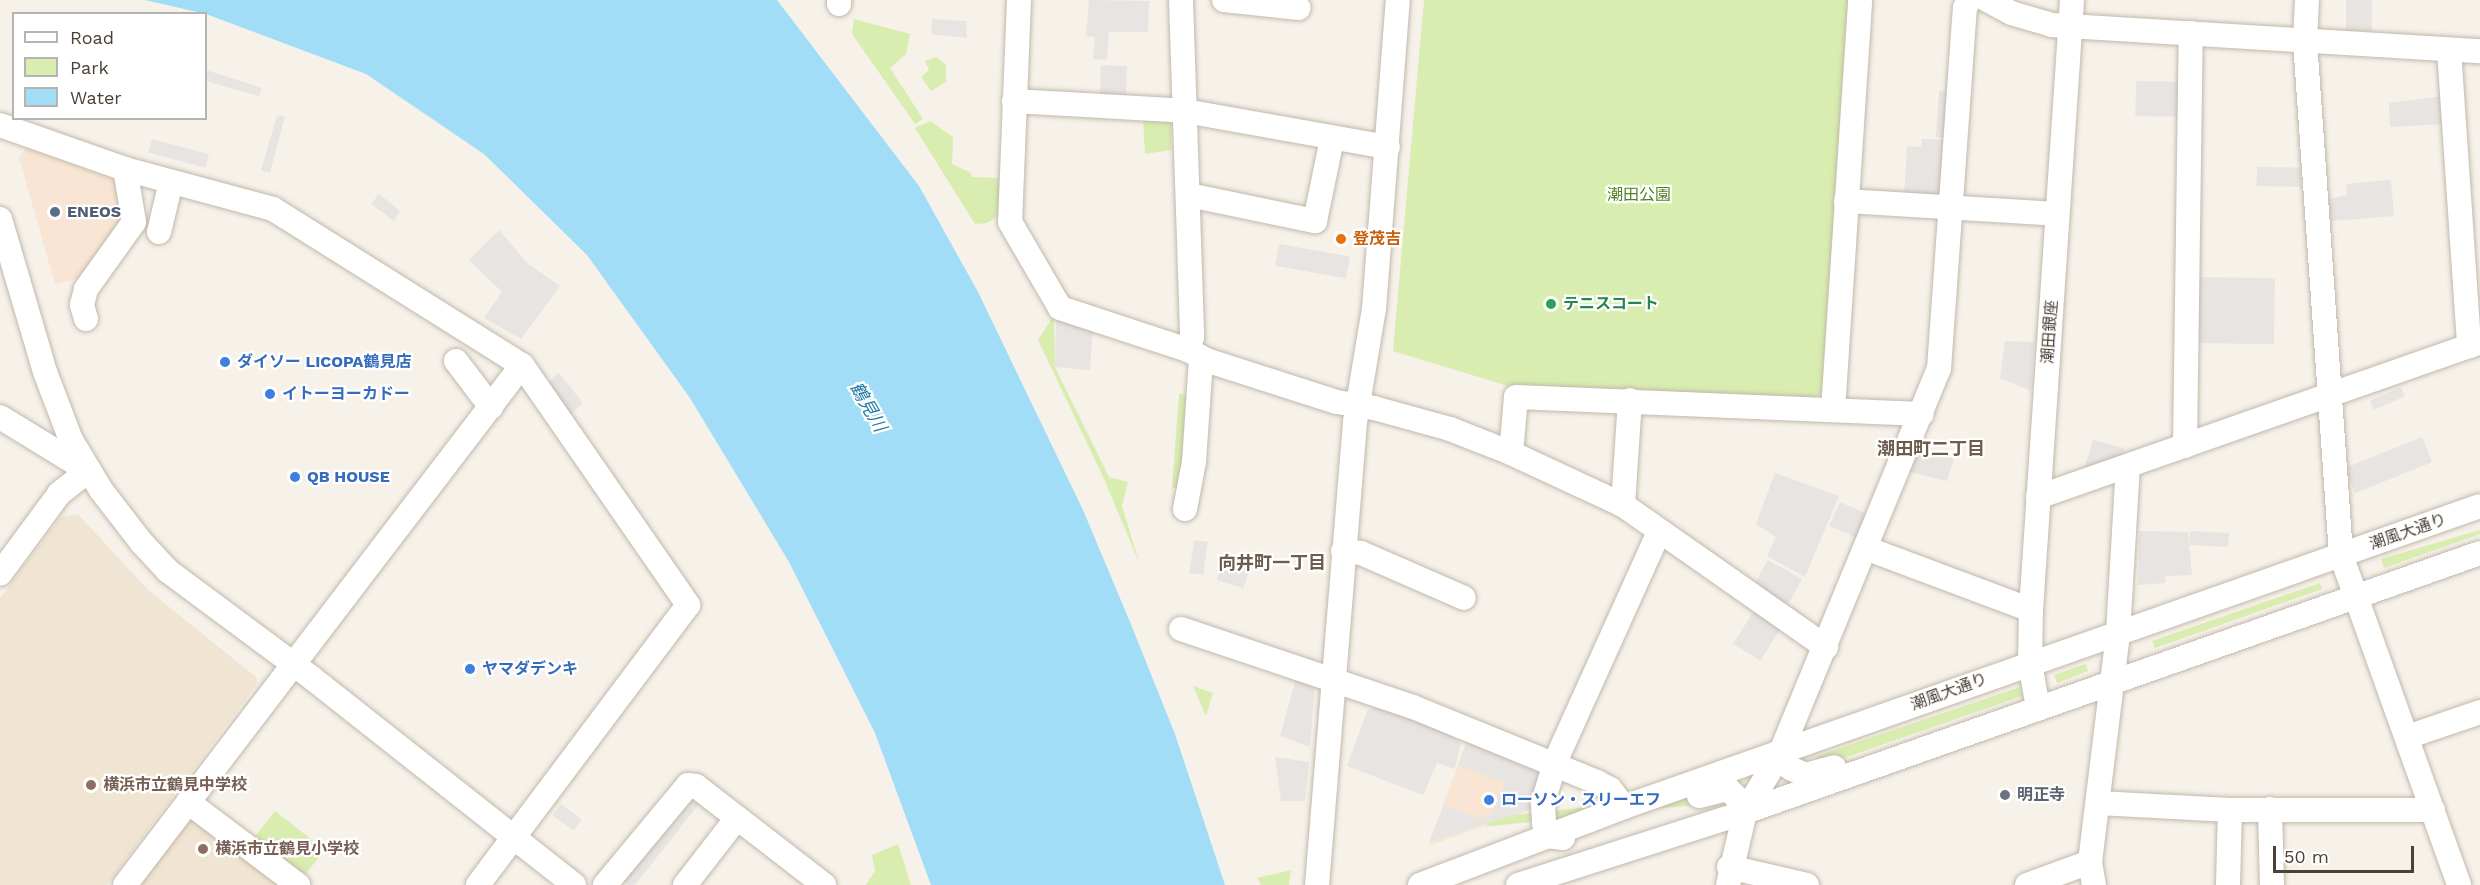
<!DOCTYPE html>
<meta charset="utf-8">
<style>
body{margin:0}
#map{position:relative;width:2480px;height:885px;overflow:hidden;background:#f6f1e9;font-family:"Work Sans","Noto Sans JP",sans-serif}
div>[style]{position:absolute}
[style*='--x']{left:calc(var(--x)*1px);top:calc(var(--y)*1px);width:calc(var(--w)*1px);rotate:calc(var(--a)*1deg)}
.commercial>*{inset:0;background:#f9e5d3}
.education>*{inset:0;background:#f0e5d2}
.green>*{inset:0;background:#d8edaf;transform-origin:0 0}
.parking>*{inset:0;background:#e7e4e1;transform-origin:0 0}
.water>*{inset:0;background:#a1ddf7}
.roads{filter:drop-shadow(0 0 2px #c2b8ab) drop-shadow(0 0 2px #c2b8ab)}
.minor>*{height:24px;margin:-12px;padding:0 12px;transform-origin:12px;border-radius:12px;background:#fff}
.dots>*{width:16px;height:16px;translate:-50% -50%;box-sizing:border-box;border:3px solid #fff;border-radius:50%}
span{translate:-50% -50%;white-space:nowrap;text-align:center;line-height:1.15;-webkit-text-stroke:4.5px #fff;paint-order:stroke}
.park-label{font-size:16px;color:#518323}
.service-label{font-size:16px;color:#4e5e75;font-weight:700}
.left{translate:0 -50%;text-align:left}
.food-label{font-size:16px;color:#c56008;font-weight:700}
.leisure-label{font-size:16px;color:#27864d;font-weight:700}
.street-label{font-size:16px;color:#4b4136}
.shop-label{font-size:16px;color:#366cbe;font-weight:700}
.education-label{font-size:16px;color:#785e54;font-weight:700}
.worship-label{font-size:16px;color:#5b616d;font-weight:700}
.water-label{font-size:18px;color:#227ca7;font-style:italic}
.neighbourhood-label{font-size:18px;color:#6e5d4d;font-weight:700}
.legend{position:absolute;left:12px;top:12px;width:195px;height:108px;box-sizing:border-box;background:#fff;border:2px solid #b7b3af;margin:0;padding:8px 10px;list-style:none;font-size:18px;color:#4b4136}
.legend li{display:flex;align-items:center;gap:12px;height:30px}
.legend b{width:30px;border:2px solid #b7b3af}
.scale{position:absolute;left:2273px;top:846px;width:141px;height:27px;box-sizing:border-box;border:3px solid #4b4136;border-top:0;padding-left:8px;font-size:18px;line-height:21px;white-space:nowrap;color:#4b4136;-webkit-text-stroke:4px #fff;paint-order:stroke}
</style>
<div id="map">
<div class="commercial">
<div style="clip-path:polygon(26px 148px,115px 180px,126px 221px,84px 277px,55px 284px,19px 158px)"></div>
<div style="clip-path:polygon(1468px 738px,1535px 808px,1428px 846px)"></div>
</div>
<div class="education">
<div style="clip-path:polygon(78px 514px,148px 590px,256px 677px,257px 684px,107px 885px,0 885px,0 598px,61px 517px)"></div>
<div style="clip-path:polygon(193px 813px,287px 885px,138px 885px)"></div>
</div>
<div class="green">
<div style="clip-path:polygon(1424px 0,1850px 0,1826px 389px,1814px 398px,1508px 386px,1393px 351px)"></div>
<div style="clip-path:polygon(854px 19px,910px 34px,906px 54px,890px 68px,923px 119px,915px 124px,852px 34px)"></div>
<div style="clip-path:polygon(937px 57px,946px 65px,946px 82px,931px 91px,921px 77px,929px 70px,925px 61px)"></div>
<div style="clip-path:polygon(1143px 120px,1171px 120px,1171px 150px,1145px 154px)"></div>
<div style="clip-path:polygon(930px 121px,953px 137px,952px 164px,971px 173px,972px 177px,1001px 178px,999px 215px,987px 223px,975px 224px,915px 128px)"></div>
<div style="clip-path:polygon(1054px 315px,1055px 367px,1109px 477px,1128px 482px,1122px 506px,1140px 565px,1105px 481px,1038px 340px)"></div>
<div style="clip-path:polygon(1179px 394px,1191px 395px,1181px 490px,1172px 487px)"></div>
<div style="clip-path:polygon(2480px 530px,2480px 534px,2384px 568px,2381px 559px)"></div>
<div style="clip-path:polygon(2320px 583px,2322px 589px,2155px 648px,2152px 641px)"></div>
<div style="clip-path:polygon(2086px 664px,2088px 671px,2057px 683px,2054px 675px)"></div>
<div style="clip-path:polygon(1193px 686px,1213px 693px,1206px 716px)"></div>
<div style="clip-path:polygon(2020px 687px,2022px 696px,1821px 766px,1817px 756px)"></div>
<div style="left:1721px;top:793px;width:9px;height:236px;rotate:84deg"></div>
<div style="left:275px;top:811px;width:63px;height:34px;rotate:38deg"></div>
<div style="clip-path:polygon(898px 844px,911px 885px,866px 885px,875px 871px,872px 855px)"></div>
<div style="clip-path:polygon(1291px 870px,1289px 885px,1261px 885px,1257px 878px)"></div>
</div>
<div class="parking">
<div style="clip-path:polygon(1089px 0,1149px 1px,1148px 32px,1109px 32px,1107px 60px,1093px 59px,1095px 37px,1086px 36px)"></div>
<div style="left:2346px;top:0;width:26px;height:31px"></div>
<div style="clip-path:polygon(932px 19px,966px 21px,967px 38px,931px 34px)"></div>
<div style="left:1101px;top:65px;width:26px;height:30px;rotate:2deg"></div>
<div style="clip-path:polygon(206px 70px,262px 88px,259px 96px,206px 81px)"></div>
<div style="left:2136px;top:81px;width:46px;height:35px;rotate:1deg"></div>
<div style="left:1939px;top:91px;width:14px;height:46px;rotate:4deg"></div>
<div style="clip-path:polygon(2443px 96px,2445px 124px,2390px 127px,2389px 103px)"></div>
<div style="clip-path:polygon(277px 116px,285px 116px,270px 173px,261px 170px)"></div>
<div style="left:152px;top:139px;width:59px;height:14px;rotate:15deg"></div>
<div style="clip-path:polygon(1922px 139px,1949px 140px,1944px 199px,1904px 196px,1907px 146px,1921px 147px)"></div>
<div style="left:2257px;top:167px;width:44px;height:19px;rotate:1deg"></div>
<div style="clip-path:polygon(2391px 180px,2394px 216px,2331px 221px,2328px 199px,2347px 195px,2346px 184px)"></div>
<div style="clip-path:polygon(379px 194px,400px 211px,394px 221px,371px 204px)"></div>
<div style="clip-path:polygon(499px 230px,527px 263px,560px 286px,521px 339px,484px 318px,502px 292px,469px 260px)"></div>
<div style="left:1279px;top:244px;width:72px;height:22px;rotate:10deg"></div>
<div style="left:2198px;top:277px;width:77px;height:66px;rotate:1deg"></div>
<div style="clip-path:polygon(1056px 317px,1093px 329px,1090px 370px,1055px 367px)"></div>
<div style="clip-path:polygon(2005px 341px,2034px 342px,2031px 391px,2000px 378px)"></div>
<div style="clip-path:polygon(559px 373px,583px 403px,571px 414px,549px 382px)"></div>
<div style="left:2401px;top:387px;width:10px;height:34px;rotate:66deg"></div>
<div style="left:2422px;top:437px;width:27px;height:83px;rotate:68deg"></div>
<div style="clip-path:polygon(2093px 440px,2124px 448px,2123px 458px,2084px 470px)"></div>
<div style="clip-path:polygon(1919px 446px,1954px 459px,1947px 481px,1910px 472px)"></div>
<div style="clip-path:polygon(1775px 473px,1839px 496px,1805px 577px,1767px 556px,1776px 537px,1756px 524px)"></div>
<div style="left:1840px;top:502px;width:34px;height:26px;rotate:24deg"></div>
<div style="clip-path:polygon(2139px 531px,2188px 532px,2192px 575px,2166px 576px,2165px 583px,2138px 585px)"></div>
<div style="left:2190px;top:531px;width:39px;height:14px;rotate:3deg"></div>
<div style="left:1194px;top:540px;width:14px;height:33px;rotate:8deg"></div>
<div style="left:1225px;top:554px;width:28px;height:27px;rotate:18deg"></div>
<div style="left:1768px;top:560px;width:39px;height:31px;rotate:29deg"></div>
<div style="left:1755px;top:609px;width:32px;height:41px;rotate:32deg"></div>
<div style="clip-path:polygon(1297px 675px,1315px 682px,1310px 747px,1280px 736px)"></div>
<div style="clip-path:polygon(1377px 707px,1447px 730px,1447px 734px,1461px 743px,1455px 769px,1437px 763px,1423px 795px,1347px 766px,1367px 711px)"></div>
<div style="clip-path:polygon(1467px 740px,1543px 771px,1529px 810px,1429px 842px,1444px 805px,1481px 819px,1490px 817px,1505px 783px,1458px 765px)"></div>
<div style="clip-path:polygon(1275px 757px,1309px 762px,1305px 801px,1281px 801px)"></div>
<div style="clip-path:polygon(687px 794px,699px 804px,635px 885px,628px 885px,620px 878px)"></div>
<div style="left:561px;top:804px;width:26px;height:14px;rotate:37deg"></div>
</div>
<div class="water">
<div style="clip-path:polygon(145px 0,777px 0,919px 186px,978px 292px,1083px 510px,1130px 622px,1175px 734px,1225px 885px,931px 885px,875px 733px,789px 562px,690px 398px,587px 255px,484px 154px,366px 74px,206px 14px)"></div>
</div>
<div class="roads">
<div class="minor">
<div style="--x:1019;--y:0;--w:222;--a:92.3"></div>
<div style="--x:1010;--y:222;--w:99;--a:59.8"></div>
<div style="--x:1060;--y:308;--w:135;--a:18.2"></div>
<div style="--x:1188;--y:350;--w:24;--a:28"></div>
<div style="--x:1209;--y:361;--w:134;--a:17.8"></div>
<div style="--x:1337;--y:402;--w:37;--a:9"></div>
<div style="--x:1374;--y:408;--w:79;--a:15.4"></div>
<div style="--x:1450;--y:429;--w:66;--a:21.5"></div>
<div style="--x:1511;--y:453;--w:123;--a:24.9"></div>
<div style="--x:1623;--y:505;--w:248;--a:35"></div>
<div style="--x:1181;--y:0;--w:337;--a:88.1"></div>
<div style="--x:1192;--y:337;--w:14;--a:107"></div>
<div style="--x:1224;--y:0;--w:75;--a:6.1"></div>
<div style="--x:1987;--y:0;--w:27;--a:28"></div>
<div style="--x:2011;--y:13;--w:43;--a:16.3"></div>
<div style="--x:2052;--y:25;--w:429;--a:3.5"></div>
<div style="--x:2307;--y:0;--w:41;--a:92.8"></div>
<div style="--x:2305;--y:41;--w:515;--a:85.99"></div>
<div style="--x:2341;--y:555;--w:350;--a:70.3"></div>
<div style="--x:839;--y:4;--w:4;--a:-90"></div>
<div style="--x:2449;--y:50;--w:297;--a:86.1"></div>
<div style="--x:1014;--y:101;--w:171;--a:3.3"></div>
<div style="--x:1185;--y:111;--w:206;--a:10.1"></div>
<div style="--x:0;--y:125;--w:133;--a:19.4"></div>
<div style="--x:125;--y:169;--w:153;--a:15.1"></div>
<div style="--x:273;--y:209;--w:294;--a:32.1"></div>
<div style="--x:522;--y:365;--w:292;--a:55.3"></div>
<div style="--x:688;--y:605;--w:350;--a:126.9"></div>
<div style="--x:1189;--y:195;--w:129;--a:11.7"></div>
<div style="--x:1315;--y:221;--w:84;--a:-78.3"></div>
<div style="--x:1846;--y:201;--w:211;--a:3.5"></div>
<div style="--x:0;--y:219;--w:159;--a:73.6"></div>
<div style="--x:45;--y:372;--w:73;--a:69.1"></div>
<div style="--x:71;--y:440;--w:58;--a:59"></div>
<div style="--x:101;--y:490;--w:66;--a:52.4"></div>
<div style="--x:141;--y:542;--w:40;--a:47"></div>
<div style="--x:168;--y:571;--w:179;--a:36.6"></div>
<div style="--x:312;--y:678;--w:334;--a:38.3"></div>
<div style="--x:159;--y:232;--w:51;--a:-76.5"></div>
<div style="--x:86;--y:319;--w:15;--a:-106"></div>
<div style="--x:82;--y:305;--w:16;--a:-76"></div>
<div style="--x:86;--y:289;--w:82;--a:-54.4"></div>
<div style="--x:134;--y:222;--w:54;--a:-99.6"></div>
<div style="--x:456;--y:361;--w:58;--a:52.7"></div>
<div style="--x:1833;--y:410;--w:411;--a:-86.2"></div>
<div style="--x:0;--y:417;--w:103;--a:31.5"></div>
<div style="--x:88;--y:471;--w:37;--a:142"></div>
<div style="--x:59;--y:494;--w:99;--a:126.4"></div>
<div style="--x:2185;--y:446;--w:413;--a:-89.2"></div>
<div style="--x:1511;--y:453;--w:56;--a:-84.9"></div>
<div style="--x:1516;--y:397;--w:406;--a:2.4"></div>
<div style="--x:2038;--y:497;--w:468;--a:-19.3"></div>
<div style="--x:1623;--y:505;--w:105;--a:-86.2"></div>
<div style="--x:1185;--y:509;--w:48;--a:-79.2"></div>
<div style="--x:1194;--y:462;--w:104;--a:-86.1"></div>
<div style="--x:1868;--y:549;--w:174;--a:20.5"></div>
<div style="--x:1343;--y:551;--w:18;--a:6"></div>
<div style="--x:1361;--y:553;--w:112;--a:23.6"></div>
<div style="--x:1181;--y:629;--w:245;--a:18.6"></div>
<div style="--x:1413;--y:707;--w:199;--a:22.2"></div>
<div style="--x:1597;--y:782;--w:15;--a:28"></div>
<div style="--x:1610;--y:789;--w:23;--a:52"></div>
<div style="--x:2038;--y:708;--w:46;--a:-100.1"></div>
<div style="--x:2030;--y:663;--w:53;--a:-88.9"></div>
<div style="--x:2031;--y:610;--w:611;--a:-86.15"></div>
<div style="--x:2407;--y:737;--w:77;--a:-18.9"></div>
<div style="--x:1780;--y:754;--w:17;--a:54"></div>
<div style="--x:1790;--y:768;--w:17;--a:25"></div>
<div style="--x:1805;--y:775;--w:30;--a:-15"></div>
<div style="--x:1699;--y:796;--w:30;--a:-14"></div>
<div style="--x:1728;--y:789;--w:21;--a:45"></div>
<div style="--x:1743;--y:804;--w:8;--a:76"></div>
<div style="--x:188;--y:802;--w:138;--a:37"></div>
<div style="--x:2098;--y:803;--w:132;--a:3"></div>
<div style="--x:2230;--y:810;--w:203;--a:0"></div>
<div style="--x:2270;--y:809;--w:76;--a:88.5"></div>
<div style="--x:1563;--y:838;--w:16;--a:-173"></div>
<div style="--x:1547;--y:836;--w:13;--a:-103"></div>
<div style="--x:1544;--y:823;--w:21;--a:-93"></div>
<div style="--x:1543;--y:802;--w:44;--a:-72.8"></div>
<div style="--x:1556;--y:760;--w:250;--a:-65.7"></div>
<div style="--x:1729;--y:867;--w:80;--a:13"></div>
<div style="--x:125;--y:885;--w:654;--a:-52.64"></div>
<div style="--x:605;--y:885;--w:130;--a:-50.3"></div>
<div style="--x:688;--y:785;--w:8;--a:7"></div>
<div style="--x:696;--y:786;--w:162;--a:37.7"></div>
<div style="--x:685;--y:885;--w:85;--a:-52.2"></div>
<div style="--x:1317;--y:885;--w:465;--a:-85.3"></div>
<div style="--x:1355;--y:422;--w:115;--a:-80.5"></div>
<div style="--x:1374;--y:309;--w:310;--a:-85.6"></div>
<div style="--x:1420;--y:885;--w:218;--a:-20.9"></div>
<div style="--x:1624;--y:807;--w:907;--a:-19.37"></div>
<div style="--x:1518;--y:885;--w:238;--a:-17.8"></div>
<div style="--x:1745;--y:812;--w:779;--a:-19.41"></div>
<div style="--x:1728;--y:885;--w:75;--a:-76.9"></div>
<div style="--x:1745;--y:812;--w:68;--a:-58.9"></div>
<div style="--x:1780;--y:754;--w:417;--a:-67.6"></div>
<div style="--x:1939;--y:369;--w:362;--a:-85.9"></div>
<div style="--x:1965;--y:8;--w:9;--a:-63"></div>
<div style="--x:2027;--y:885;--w:67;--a:-20.1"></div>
<div style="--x:2094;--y:885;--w:23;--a:-100"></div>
<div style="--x:2090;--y:862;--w:231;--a:-83"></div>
<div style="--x:2118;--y:633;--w:167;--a:-86.6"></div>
<div style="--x:2228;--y:885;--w:75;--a:-88.5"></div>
</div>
</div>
<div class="dots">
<div style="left:55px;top:212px;background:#5c6f8a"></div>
<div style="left:1341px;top:239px;background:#e8710a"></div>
<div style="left:1551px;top:304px;background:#2e9e5b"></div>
<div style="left:225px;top:362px;background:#3f7fe0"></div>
<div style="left:270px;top:394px;background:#3f7fe0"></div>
<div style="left:295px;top:477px;background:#3f7fe0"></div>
<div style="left:470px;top:669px;background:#3f7fe0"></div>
<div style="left:91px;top:785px;background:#8d6e63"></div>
<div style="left:2005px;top:795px;background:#6b7280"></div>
<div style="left:1489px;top:800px;background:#3f7fe0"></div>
<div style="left:203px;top:849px;background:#8d6e63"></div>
</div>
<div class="park-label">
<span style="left:1639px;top:195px">潮田公園</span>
</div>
<div class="service-label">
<span class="left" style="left:67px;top:212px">ENEOS</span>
</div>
<div class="food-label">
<span class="left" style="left:1353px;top:239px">登茂吉</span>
</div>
<div class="leisure-label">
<span class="left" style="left:1563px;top:304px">テニスコート</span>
</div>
<div class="street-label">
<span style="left:2050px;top:332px;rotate:-86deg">潮田銀座</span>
<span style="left:2408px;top:532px;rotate:-19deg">潮風大通り</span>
<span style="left:1949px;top:692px;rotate:-20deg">潮風大通り</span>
</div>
<div class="shop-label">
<span class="left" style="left:237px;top:362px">ダイソー LICOPA鶴見店</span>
<span class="left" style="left:282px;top:394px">イトーヨーカドー</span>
<span class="left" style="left:307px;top:477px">QB HOUSE</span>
<span class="left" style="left:482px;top:669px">ヤマダデンキ</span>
<span class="left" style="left:1501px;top:800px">ローソン・スリーエフ</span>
</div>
<div class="education-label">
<span class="left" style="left:103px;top:785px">横浜市立鶴見中学校</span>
<span class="left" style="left:215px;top:849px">横浜市立鶴見小学校</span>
</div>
<div class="worship-label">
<span class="left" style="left:2017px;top:795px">明正寺</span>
</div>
<div class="water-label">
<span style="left:868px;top:407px;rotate:60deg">鶴見川</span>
</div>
<div class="neighbourhood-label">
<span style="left:1931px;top:449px">潮田町二丁目</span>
<span style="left:1272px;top:563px">向井町一丁目</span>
</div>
<ul class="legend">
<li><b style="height:8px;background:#fff"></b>Road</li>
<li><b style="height:16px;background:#d8edaf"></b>Park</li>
<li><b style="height:16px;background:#a1ddf7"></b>Water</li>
</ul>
<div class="scale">50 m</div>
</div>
